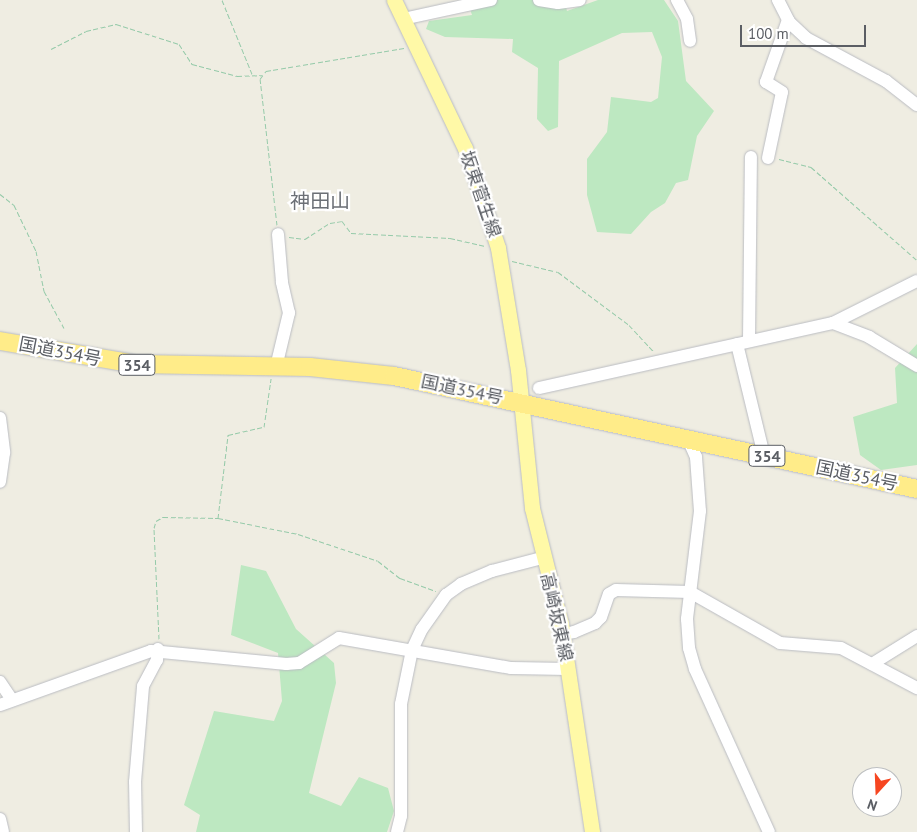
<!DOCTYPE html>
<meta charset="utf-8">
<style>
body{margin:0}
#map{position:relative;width:917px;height:832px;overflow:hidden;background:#efede2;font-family:"PT Sans","Noto Sans JP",sans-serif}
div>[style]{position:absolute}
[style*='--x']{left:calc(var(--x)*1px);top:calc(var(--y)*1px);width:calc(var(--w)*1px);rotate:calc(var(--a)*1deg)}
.green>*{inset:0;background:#bde8c1}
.path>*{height:1px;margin-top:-0.5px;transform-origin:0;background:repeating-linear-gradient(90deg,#95caa9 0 5px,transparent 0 7.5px)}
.roads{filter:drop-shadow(0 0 1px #babcc2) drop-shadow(0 0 1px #babcc2)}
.minor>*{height:12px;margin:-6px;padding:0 6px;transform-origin:6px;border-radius:6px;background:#fff}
.major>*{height:15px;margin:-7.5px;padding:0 7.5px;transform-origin:7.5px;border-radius:7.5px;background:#fff9a7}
.highway>*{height:18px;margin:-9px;padding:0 9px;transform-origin:9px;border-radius:9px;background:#ffec89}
span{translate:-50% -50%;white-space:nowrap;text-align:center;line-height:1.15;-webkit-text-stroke:4.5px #fff;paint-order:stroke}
.shield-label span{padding:1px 4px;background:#fff;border:1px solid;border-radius:4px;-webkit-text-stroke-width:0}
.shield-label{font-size:16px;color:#5b5e64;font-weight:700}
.street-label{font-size:18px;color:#5b5e64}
.quarter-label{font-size:20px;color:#6c7076}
.north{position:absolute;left:852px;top:767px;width:50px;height:50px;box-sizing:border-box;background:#fff;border:1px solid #bdbfc1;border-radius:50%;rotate:200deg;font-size:14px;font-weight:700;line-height:20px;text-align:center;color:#5b5e64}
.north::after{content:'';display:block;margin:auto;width:18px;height:22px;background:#f64621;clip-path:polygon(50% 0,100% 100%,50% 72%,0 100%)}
.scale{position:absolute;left:740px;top:25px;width:126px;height:22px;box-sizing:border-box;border:2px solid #5b5e64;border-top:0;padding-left:6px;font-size:15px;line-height:18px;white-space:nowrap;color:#5b5e64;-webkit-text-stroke:4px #fff;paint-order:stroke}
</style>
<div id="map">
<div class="green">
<div style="clip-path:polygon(467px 0,564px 0,567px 11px,598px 0,664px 0,678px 21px,686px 81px,714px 111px,697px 136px,688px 180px,676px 183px,665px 203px,651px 212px,631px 234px,597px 232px,587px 195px,587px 159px,607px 132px,611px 97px,651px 102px,658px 98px,662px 57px,652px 32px,622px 33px,559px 61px,558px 127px,548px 131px,537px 119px,538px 68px,512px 52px,513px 39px,445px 37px,426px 29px,429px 21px,472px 15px)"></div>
<div style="clip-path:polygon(917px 344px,917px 465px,881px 470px,860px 455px,853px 417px,897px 403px,895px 368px)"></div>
<div style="clip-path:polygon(241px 565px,266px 571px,296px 629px,334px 663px,336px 683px,309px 793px,341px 806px,359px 777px,388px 788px,394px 811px,387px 832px,196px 832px,200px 815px,184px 805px,214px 711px,274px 721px,282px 701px,278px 653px,231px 635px)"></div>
</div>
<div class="path">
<div style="--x:222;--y:0;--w:80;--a:67.9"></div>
<div style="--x:51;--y:49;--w:39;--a:-27"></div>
<div style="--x:86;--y:31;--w:31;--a:-13"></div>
<div style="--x:116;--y:24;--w:66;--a:17.6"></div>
<div style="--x:179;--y:44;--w:24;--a:57"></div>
<div style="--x:192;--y:64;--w:47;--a:14.9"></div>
<div style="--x:237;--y:76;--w:25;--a:-2"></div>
<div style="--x:779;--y:159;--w:33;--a:14"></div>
<div style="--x:811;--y:167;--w:141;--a:41.3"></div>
<div style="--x:0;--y:194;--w:18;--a:38"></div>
<div style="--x:14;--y:205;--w:51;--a:64.4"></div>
<div style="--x:36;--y:251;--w:41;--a:78.7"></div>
<div style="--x:44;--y:291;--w:42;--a:61.6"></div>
<div style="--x:277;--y:225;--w:147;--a:-96.6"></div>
<div style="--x:260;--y:79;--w:10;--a:-53"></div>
<div style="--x:266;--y:71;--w:140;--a:-9.5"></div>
<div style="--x:289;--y:237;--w:16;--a:7"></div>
<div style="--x:305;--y:239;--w:30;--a:-33"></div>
<div style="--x:330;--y:223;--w:12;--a:-9"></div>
<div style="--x:342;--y:221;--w:15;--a:53"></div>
<div style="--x:351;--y:233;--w:99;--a:2.9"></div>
<div style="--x:450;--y:238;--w:36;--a:13"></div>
<div style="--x:512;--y:261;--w:47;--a:13.4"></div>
<div style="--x:558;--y:272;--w:89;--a:36.7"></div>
<div style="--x:629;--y:325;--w:37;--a:47"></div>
<div style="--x:218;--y:518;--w:84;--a:-83.1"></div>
<div style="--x:228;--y:435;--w:37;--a:-13"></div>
<div style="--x:264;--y:427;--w:49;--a:-81.7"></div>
<div style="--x:159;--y:639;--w:111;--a:-92.6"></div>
<div style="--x:154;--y:528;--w:7;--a:-74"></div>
<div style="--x:156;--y:521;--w:8;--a:-30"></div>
<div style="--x:163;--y:517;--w:55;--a:1"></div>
<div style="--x:218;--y:518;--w:82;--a:11.3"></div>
<div style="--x:298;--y:534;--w:84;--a:18.6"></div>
<div style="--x:378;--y:561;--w:28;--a:38"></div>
<div style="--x:400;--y:578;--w:38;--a:20"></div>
</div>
<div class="roads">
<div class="minor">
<div style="--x:539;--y:0;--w:19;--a:9"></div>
<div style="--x:558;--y:3;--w:22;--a:-8"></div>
<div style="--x:677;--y:0;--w:21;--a:62"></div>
<div style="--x:687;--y:19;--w:22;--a:82"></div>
<div style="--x:778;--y:0;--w:25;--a:63"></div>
<div style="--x:789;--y:22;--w:23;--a:43"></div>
<div style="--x:806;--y:38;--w:91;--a:28.3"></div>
<div style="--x:886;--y:81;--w:39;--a:38"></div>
<div style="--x:403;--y:19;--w:90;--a:-12.2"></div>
<div style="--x:768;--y:158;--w:67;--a:-78"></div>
<div style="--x:782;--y:92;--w:19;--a:-148"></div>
<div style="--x:766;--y:82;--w:66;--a:-70.5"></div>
<div style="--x:833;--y:323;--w:39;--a:21"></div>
<div style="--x:869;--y:337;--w:56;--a:31.1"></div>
<div style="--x:749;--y:341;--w:184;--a:-89.4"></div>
<div style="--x:737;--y:344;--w:115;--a:76.4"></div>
<div style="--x:276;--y:367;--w:56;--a:-76.5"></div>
<div style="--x:289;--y:313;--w:32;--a:-103"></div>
<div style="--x:282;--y:282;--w:48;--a:-94.8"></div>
<div style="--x:539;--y:388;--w:301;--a:-12.5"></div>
<div style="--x:833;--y:323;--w:94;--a:-26.6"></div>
<div style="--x:0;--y:418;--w:35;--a:83"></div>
<div style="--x:4;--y:453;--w:29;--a:98"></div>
<div style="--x:688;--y:439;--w:20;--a:66"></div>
<div style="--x:696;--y:457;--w:54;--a:85.8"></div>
<div style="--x:700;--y:511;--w:109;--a:96.9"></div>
<div style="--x:687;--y:619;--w:29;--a:86"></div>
<div style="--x:689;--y:648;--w:22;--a:74"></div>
<div style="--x:695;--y:669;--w:179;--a:65.6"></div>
<div style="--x:562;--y:634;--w:12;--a:-9"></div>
<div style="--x:574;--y:632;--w:23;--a:-23"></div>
<div style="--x:595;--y:623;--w:8;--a:-45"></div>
<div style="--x:601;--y:617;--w:24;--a:-71"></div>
<div style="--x:609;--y:594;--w:8;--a:-30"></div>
<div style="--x:616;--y:590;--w:74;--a:1.5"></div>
<div style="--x:690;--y:592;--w:103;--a:29.5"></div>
<div style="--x:780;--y:643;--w:61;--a:4.7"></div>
<div style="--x:841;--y:648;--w:86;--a:27.8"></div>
<div style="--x:872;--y:664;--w:53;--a:-31.9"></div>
<div style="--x:0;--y:682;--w:22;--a:56"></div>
<div style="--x:0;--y:705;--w:160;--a:-19.7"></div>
<div style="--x:151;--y:651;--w:136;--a:5.5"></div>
<div style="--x:286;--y:664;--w:13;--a:-4"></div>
<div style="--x:299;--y:663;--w:47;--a:-32"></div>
<div style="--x:339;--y:638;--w:175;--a:9.9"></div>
<div style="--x:511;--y:668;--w:57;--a:1"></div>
<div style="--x:0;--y:819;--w:13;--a:77"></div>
<div style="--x:136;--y:832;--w:50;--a:-91.1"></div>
<div style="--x:135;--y:782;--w:96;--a:-85.2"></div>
<div style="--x:143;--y:686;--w:30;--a:-62"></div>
<div style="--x:157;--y:660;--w:11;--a:-85"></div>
<div style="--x:397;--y:832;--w:16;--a:-76"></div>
<div style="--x:401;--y:816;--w:112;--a:-90"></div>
<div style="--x:401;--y:704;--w:55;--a:-78.5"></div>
<div style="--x:412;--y:650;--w:23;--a:-65"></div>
<div style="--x:422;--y:629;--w:42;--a:-54.8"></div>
<div style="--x:446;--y:595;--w:19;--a:-36"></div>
<div style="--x:461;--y:584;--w:34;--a:-23"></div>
<div style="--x:492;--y:571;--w:52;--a:-14.6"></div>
</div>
<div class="major">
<div style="--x:394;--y:0;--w:164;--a:64.4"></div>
<div style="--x:465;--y:148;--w:105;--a:71.7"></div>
<div style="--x:498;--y:248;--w:124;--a:80.7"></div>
<div style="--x:518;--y:370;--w:139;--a:84.2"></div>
<div style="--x:532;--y:508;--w:120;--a:76"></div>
<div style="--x:561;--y:624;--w:210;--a:81.5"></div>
</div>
<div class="highway">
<div style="--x:0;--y:341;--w:138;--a:9.6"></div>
<div style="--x:136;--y:364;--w:174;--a:1"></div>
<div style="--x:310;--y:367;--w:84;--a:6.1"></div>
<div style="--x:394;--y:376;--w:535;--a:12.19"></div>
</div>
</div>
<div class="shield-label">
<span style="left:137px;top:365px">354</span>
<span style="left:767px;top:456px">354</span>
</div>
<div class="street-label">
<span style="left:480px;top:194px;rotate:71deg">坂東菅生線</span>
<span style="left:60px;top:352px;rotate:11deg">国道354号</span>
<span style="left:462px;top:390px;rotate:12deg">国道354号</span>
<span style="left:857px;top:476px;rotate:12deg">国道354号</span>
<span style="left:556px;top:617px;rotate:77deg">高崎坂東線</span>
</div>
<div class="quarter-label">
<span style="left:320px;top:201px">神田山</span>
</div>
<div class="north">N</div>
<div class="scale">100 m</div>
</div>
